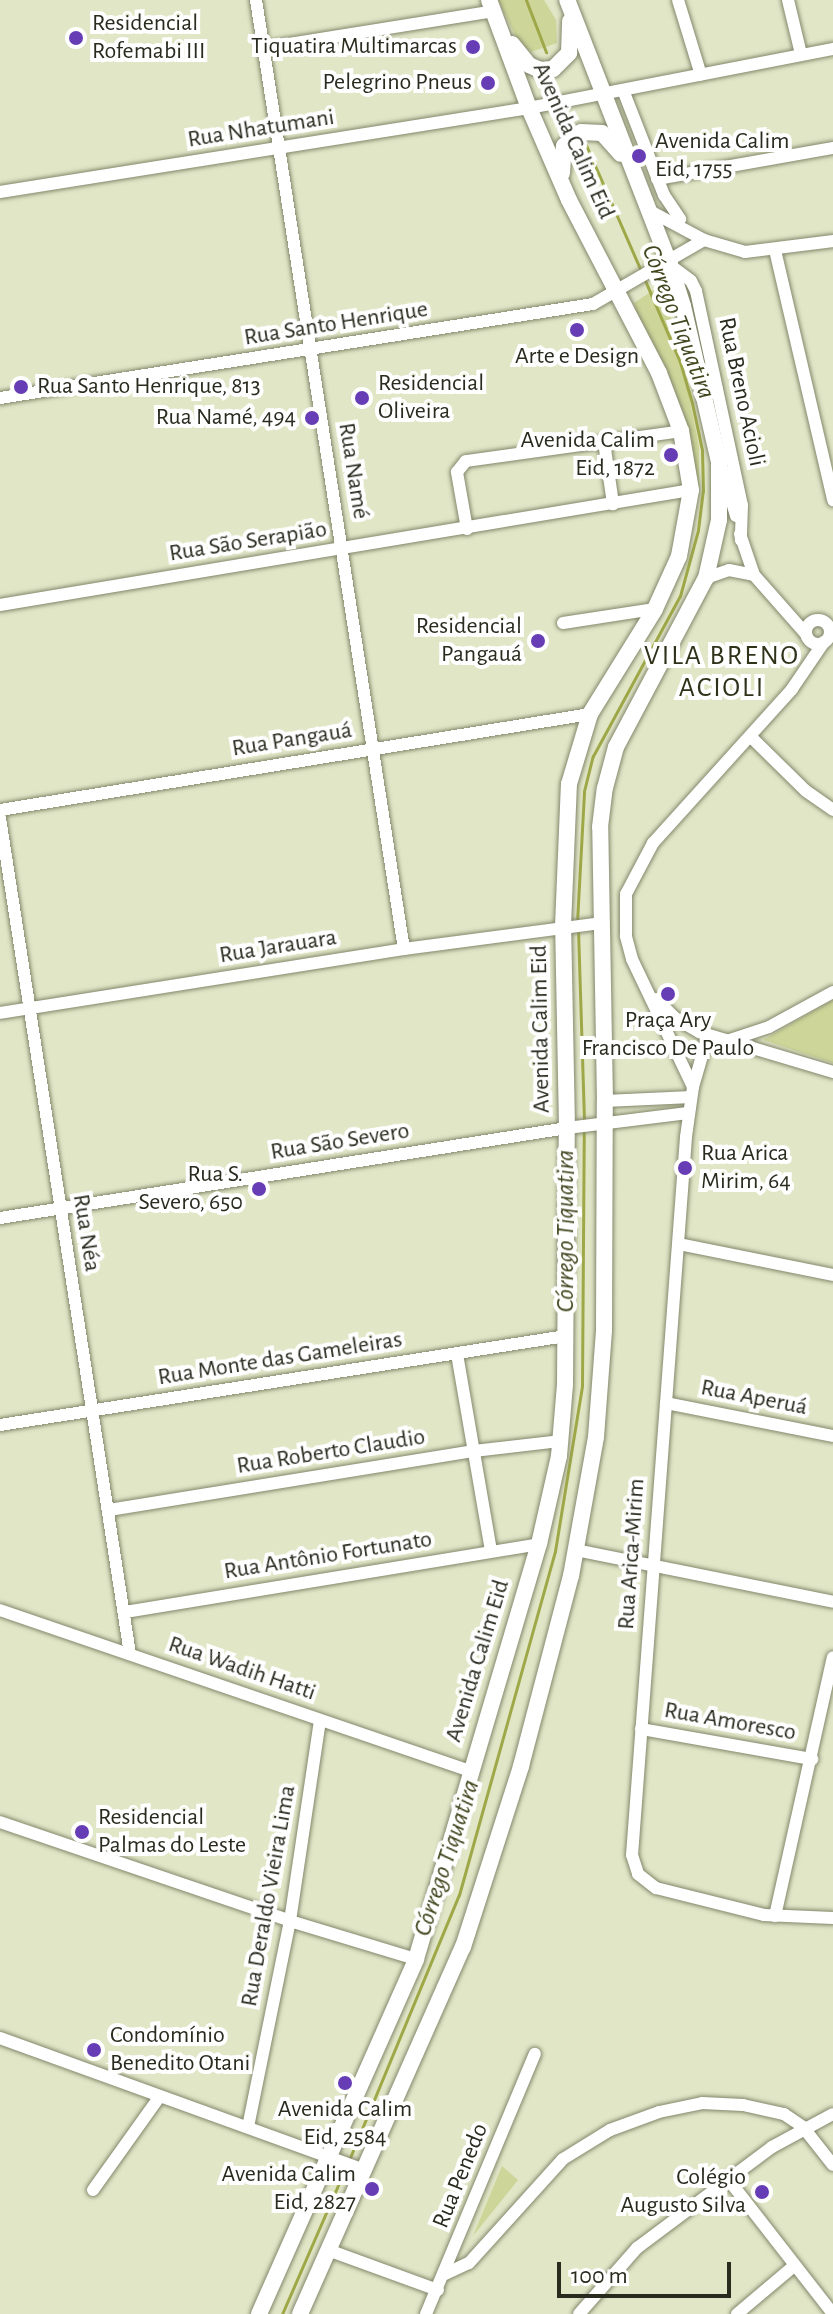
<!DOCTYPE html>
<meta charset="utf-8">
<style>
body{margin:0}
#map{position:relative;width:833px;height:2314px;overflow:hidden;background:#e1e6c7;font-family:"Alegreya Sans",sans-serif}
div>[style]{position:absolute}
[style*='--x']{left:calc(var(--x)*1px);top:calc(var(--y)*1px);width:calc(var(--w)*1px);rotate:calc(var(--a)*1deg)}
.green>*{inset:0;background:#cdd599}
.stream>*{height:3px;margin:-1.5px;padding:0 1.5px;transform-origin:1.5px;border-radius:1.5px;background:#9fa848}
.roads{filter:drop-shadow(0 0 2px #84886c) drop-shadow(0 0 2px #84886c)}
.minor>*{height:12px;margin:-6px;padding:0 6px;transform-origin:6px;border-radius:6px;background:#fff}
.minor>.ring{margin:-6px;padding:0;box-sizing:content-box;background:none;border:12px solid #fff;border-radius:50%}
.major>*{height:16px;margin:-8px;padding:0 8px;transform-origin:8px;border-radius:8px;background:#fff}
.dots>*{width:22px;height:22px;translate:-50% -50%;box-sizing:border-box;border:4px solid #fff;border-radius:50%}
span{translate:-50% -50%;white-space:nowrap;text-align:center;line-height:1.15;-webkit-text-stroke:8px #fff;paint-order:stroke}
.poi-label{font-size:24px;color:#292b1f}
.left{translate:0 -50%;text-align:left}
.right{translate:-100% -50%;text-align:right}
.street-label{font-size:24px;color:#292b1f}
.water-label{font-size:26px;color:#42461e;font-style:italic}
.quarter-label{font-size:28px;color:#2f3119;letter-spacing:2px}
.scale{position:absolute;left:557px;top:2262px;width:174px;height:36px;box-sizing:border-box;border:4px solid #292b1f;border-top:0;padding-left:10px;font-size:24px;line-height:28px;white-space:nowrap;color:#292b1f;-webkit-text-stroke:6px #fff;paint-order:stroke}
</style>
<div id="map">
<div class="green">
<div style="clip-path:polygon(498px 0,544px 0,556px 20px,557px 43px,531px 52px,517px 39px)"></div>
<div style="clip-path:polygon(661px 285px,677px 337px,699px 446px,699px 496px,680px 414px,638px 324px,634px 303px)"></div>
<div style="clip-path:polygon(833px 1000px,833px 1063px,763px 1040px)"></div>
<div style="clip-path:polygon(502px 2166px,518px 2180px,473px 2236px)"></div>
</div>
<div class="stream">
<div style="--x:526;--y:0;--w:56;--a:69"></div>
<div style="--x:586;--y:145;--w:137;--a:66.4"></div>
<div style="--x:577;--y:922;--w:131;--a:-86.9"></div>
<div style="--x:584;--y:791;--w:36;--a:-76"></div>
<div style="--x:593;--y:756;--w:182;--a:-61.5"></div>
<div style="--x:680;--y:596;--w:68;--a:-74.7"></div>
<div style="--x:698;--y:530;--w:39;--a:-83"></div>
<div style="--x:703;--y:491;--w:41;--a:-91.4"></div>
<div style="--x:702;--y:450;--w:48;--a:-102"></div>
<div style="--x:692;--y:403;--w:43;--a:-106.3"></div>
<div style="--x:680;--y:362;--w:91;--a:-113.2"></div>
<div style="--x:578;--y:929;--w:193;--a:88.2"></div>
<div style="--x:349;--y:2160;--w:287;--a:-67.5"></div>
<div style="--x:459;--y:1895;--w:357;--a:-74.4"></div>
<div style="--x:555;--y:1551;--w:167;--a:-80.7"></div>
<div style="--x:582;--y:1386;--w:257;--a:-89.6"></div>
<div style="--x:282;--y:2314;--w:160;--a:-66.5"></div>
</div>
<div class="roads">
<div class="minor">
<div style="--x:256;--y:0;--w:960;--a:81.14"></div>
<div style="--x:678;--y:0;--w:78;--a:73"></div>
<div style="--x:788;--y:0;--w:56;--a:76.5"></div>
<div style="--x:264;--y:48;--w:233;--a:-9.1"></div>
<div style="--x:623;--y:90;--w:113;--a:68.7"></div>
<div style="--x:664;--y:195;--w:29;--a:56"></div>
<div style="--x:657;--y:179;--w:179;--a:-10"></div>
<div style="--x:0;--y:192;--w:536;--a:-9.02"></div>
<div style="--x:529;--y:108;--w:310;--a:-11"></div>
<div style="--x:650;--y:211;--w:61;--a:28.2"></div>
<div style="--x:704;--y:240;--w:43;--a:16.3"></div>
<div style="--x:745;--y:252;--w:89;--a:-7.1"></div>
<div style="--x:775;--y:250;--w:257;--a:76.9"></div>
<div style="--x:670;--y:265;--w:26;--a:37"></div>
<div style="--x:691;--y:281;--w:11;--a:63"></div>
<div style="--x:696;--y:291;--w:219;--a:77.9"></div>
<div style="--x:742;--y:505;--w:35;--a:92"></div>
<div style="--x:0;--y:398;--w:600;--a:-9.01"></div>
<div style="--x:593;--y:304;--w:128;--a:-30"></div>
<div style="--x:604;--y:442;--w:63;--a:81.7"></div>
<div style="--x:722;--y:468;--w:50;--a:73.7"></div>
<div style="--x:467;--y:529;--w:58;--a:-100"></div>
<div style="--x:457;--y:472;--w:14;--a:-51"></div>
<div style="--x:466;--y:461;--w:217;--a:-7.9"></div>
<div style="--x:740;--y:534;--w:43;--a:71.1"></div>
<div style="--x:754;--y:575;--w:79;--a:48.6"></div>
<div style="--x:706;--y:578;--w:24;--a:-19"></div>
<div style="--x:729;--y:570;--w:25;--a:11"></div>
<div style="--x:0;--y:605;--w:701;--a:-9.45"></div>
<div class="ring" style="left:806px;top:620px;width:12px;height:12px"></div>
<div style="--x:563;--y:623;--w:93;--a:-8.7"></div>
<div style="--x:750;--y:736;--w:78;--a:44.5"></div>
<div style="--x:806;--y:791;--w:33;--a:35"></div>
<div style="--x:0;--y:810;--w:598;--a:-9.24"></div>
<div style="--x:0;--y:818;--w:846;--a:81.16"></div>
<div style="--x:656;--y:999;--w:27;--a:45"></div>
<div style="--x:675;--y:1018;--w:28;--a:30"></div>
<div style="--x:699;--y:1032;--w:140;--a:16.6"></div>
<div style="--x:0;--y:1013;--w:409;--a:-9"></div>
<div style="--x:404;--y:949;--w:200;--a:-7.5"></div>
<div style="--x:708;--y:1035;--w:54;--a:106.1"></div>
<div style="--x:693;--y:1087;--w:50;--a:98"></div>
<div style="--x:686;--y:1137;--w:720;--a:94.3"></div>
<div style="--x:632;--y:1855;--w:20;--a:72"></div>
<div style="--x:638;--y:1874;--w:23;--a:38"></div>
<div style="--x:656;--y:1888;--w:111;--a:14"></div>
<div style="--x:764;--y:1915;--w:69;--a:2.5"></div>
<div style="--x:727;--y:1041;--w:44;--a:-18.4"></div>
<div style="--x:769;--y:1027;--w:73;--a:-28.7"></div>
<div style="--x:693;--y:1087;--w:142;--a:-115.5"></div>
<div style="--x:632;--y:959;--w:24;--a:-105"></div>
<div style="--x:626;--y:936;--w:42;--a:-90"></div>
<div style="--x:626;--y:894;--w:58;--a:-62.1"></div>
<div style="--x:653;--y:843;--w:207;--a:-47.9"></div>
<div style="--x:792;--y:689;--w:57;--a:-55.8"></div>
<div style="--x:605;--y:1101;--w:86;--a:-2.7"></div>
<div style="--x:0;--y:1218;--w:574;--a:-9.02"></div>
<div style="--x:567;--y:1128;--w:122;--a:-7.1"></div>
<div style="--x:679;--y:1244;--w:157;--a:11.4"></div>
<div style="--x:457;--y:1354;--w:200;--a:80.2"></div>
<div style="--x:666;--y:1403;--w:170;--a:11.2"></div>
<div style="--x:0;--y:1425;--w:573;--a:-8.94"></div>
<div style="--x:109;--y:1510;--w:370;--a:-9.2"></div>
<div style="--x:474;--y:1451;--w:88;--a:-6.6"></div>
<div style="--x:576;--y:1550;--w:262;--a:11.4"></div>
<div style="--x:0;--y:1610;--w:496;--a:18.9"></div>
<div style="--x:125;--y:1612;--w:420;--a:-9.3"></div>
<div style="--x:641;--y:1729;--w:174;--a:10"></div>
<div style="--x:0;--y:1822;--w:306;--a:18.8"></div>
<div style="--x:290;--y:1921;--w:132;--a:16.8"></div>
<div style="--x:775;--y:1916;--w:265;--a:-77.4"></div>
<div style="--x:0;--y:2038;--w:388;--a:19.9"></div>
<div style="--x:248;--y:2127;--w:210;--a:-78.5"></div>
<div style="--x:290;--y:1921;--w:203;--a:-81.5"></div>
<div style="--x:728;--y:2179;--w:171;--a:52.1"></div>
<div style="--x:93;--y:2190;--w:115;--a:-54.5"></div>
<div style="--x:328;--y:2250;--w:117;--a:20"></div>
<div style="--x:445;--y:2274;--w:26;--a:-25"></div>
<div style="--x:469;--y:2263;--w:140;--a:-47.9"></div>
<div style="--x:563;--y:2159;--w:55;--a:-31.7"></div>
<div style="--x:610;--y:2130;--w:52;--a:-20.2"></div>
<div style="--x:659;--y:2112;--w:44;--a:-11.8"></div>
<div style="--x:702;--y:2103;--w:41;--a:2.8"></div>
<div style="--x:743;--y:2105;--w:42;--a:12.4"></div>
<div style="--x:784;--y:2114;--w:23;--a:34"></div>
<div style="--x:803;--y:2127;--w:48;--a:51.7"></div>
<div style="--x:426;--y:2314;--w:282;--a:-67.3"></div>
<div style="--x:579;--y:2314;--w:88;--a:-48.7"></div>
<div style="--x:637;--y:2248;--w:169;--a:-36.8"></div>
<div style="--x:772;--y:2147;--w:69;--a:-28.4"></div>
<div style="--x:737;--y:2314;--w:75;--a:-40.1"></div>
</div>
<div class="major">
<div style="--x:512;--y:44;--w:27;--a:51"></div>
<div style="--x:529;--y:65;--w:12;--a:24"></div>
<div style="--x:540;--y:70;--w:13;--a:-4"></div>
<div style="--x:553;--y:69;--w:23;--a:-45"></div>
<div style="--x:569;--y:53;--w:32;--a:-88"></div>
<div style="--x:562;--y:173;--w:27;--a:-86"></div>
<div style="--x:564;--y:146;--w:22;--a:-39"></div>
<div style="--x:581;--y:132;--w:21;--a:3"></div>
<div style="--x:602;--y:133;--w:28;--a:48"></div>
<div style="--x:259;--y:2314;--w:388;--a:-66.1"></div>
<div style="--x:416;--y:1959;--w:433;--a:-73.5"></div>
<div style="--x:539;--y:1544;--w:90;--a:-77.2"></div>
<div style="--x:559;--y:1456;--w:71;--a:-85.2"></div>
<div style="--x:565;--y:1385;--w:257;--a:-89.6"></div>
<div style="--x:567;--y:1128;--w:202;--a:-91.1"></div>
<div style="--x:563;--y:926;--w:142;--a:-87.6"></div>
<div style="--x:569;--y:784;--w:73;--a:-73.3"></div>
<div style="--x:590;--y:714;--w:123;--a:-58.2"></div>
<div style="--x:655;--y:609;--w:58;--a:-65.6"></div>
<div style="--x:679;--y:556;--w:67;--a:-79.7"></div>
<div style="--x:691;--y:490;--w:60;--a:-99.6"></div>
<div style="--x:681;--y:431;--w:62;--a:-110.8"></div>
<div style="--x:659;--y:373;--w:195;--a:-117.5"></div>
<div style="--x:569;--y:200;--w:100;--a:-113.5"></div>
<div style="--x:529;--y:108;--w:115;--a:-110.3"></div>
<div style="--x:300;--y:2314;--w:402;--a:-66.1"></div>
<div style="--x:463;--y:1947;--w:190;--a:-72.2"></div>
<div style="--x:521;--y:1766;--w:196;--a:-75.3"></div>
<div style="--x:571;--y:1576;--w:141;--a:-79.8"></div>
<div style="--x:596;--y:1437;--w:106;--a:-85.7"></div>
<div style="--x:604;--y:1331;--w:230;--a:-89.8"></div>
<div style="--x:605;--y:1101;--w:274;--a:-91"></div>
<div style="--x:600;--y:827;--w:39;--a:-83"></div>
<div style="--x:605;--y:788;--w:42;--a:-75"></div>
<div style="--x:616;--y:747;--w:191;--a:-62"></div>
<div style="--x:706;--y:578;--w:59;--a:-77.4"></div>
<div style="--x:719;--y:520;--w:58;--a:-90"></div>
<div style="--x:719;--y:462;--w:160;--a:-103"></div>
<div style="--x:683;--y:306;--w:43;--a:-107.6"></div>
<div style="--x:670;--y:265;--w:284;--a:-111.2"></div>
</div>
</div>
<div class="dots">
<div style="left:76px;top:38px;background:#663db5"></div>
<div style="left:473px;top:47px;background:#663db5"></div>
<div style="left:488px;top:83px;background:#663db5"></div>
<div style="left:639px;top:156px;background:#663db5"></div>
<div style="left:577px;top:330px;background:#663db5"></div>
<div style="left:21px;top:387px;background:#663db5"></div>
<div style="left:362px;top:398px;background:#663db5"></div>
<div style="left:312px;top:418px;background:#663db5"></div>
<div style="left:671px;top:455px;background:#663db5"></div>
<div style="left:538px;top:641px;background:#663db5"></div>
<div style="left:668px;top:994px;background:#663db5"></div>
<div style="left:685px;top:1168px;background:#663db5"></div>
<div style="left:259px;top:1189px;background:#663db5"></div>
<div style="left:82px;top:1832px;background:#663db5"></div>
<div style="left:94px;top:2050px;background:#663db5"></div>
<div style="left:345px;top:2083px;background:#663db5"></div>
<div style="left:372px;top:2189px;background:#663db5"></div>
<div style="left:762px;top:2192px;background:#663db5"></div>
</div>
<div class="poi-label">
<span class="left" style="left:92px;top:38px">Residencial<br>Rofemabi III</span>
<span class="right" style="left:457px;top:47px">Tiquatira Multimarcas</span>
<span class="right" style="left:472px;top:83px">Pelegrino Pneus</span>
<span class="left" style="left:655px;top:156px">Avenida Calim<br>Eid, 1755</span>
<span style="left:577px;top:357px">Arte e Design</span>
<span class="left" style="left:378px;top:398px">Residencial<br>Oliveira</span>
<span class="left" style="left:37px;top:387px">Rua Santo Henrique, 813</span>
<span class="right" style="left:296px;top:418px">Rua Namé, 494</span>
<span class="right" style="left:655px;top:455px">Avenida Calim<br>Eid, 1872</span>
<span class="right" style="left:522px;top:641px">Residencial<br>Pangauá</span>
<span style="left:668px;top:1035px">Praça Ary<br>Francisco De Paulo</span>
<span class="left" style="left:701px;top:1168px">Rua Arica<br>Mirim, 64</span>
<span class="right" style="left:243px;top:1189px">Rua S.<br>Severo, 650</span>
<span class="left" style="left:98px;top:1832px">Residencial<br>Palmas do Leste</span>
<span class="left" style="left:110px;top:2050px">Condomínio<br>Benedito Otani</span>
<span style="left:345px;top:2124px">Avenida Calim<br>Eid, 2584</span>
<span class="right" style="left:356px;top:2189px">Avenida Calim<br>Eid, 2827</span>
<span class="right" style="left:746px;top:2192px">Colégio<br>Augusto Silva</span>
</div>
<div class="street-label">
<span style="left:261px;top:129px;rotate:-9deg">Rua Nhatumani</span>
<span style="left:573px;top:141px;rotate:66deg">Avenida Calim Eid</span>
<span style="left:336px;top:324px;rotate:-9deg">Rua Santo Henrique</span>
<span style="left:741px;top:392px;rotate:78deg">Rua Breno Acioli</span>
<span style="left:353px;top:471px;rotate:81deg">Rua Namé</span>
<span style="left:248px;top:542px;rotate:-9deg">Rua São Serapião</span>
<span style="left:292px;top:740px;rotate:-9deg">Rua Pangauá</span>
<span style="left:278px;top:947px;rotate:-9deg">Rua Jarauara</span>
<span style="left:541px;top:1029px;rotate:-91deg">Avenida Calim Eid</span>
<span style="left:340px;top:1142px;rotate:-9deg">Rua São Severo</span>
<span style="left:86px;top:1233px;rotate:81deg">Rua Néa</span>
<span style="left:280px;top:1359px;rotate:-9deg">Rua Monte das Gameleiras</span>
<span style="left:754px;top:1398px;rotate:11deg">Rua Aperuá</span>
<span style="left:331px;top:1452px;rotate:-9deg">Rua Roberto Claudio</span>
<span style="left:632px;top:1554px;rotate:-86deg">Rua Arica-Mirim</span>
<span style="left:328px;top:1556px;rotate:-9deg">Rua Antônio Fortunato</span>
<span style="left:478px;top:1661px;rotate:-73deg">Avenida Calim Eid</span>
<span style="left:242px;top:1669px;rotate:19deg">Rua Wadih Hatti</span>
<span style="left:730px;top:1722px;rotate:10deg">Rua Amoresco</span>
<span style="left:269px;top:1896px;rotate:-80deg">Rua Deraldo Vieira Lima</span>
<span style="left:461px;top:2176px;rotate:-68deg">Rua Penedo</span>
</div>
<div class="water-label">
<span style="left:678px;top:322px;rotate:69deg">Córrego Tiquatira</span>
<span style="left:566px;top:1231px;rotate:-90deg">Córrego Tiquatira</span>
<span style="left:447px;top:1858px;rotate:-72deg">Córrego Tiquatira</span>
</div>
<div class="quarter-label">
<span style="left:722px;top:672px">VILA BRENO<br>ACIOLI</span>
</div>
<div class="scale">100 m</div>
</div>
